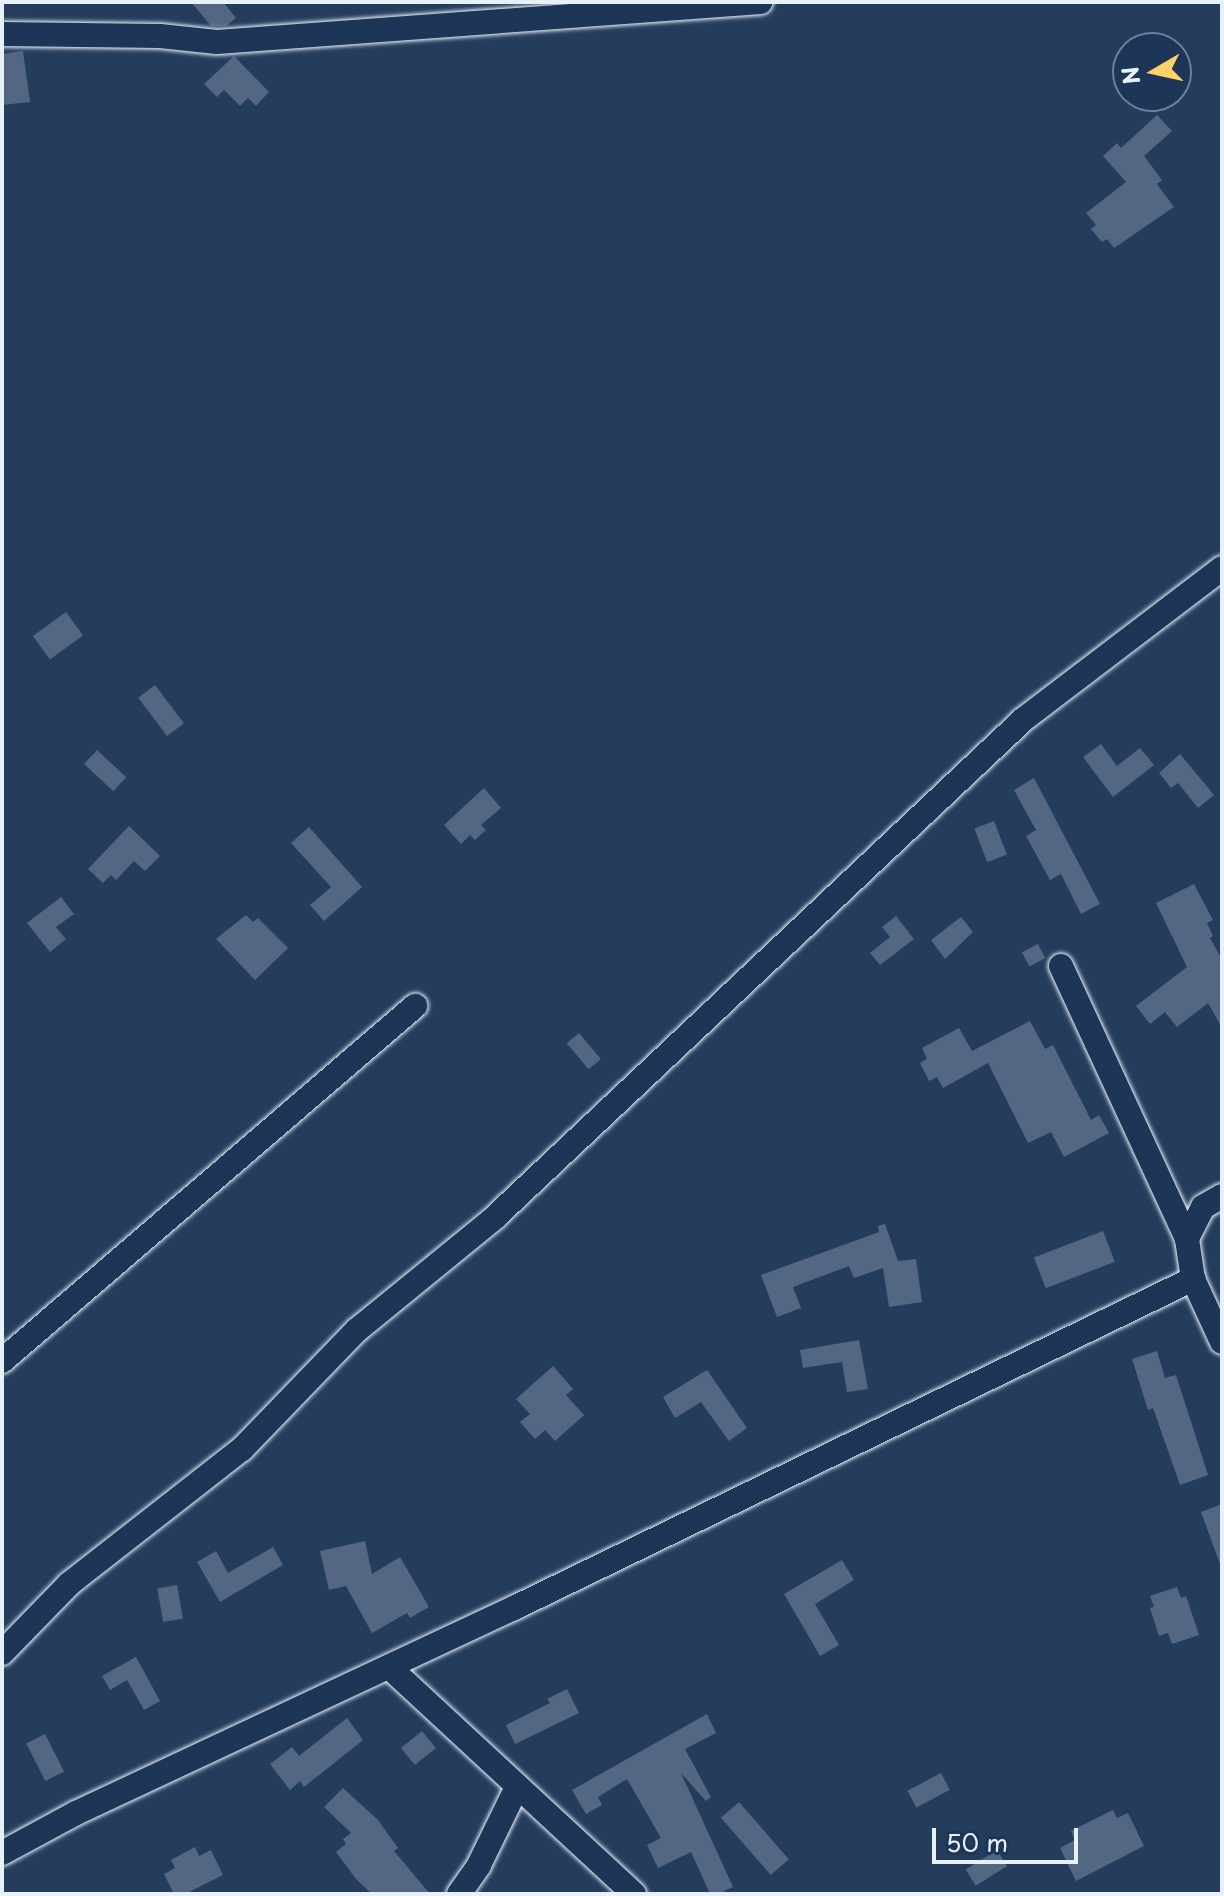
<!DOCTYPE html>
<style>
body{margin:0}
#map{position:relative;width:1224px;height:1896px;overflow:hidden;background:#253d5d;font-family:"Playpen Sans",sans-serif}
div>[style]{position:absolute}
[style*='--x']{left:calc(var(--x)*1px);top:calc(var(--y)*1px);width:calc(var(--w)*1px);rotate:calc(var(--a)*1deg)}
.building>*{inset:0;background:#536782;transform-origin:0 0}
.roads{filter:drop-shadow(0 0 2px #e8f1f8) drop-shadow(0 0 2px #e8f1f8)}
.minor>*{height:24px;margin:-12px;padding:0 12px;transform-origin:12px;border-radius:12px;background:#1d3557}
span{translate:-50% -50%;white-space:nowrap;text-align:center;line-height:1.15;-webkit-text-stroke:6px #1d3557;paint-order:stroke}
.frame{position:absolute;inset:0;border:4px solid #e8f1f8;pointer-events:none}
.north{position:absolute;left:1112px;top:32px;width:80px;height:80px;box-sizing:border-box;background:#1d3557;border:2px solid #6e8097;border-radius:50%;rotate:261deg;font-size:22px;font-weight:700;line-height:32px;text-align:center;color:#e8f1f8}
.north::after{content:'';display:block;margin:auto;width:28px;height:36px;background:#ffd166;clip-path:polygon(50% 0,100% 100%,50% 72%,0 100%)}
.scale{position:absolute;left:932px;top:1828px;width:146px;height:36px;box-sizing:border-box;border:4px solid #e8f1f8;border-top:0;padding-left:10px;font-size:24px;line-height:28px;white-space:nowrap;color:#e8f1f8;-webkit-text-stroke:6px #1d3557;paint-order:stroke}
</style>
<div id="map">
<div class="building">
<div style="clip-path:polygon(191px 2px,223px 2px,236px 18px,226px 26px,211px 26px)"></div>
<div style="clip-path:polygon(23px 51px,30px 102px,2px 105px,2px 54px)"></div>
<div style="clip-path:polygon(234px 56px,269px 92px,256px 106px,248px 98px,240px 106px,224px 90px,217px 97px,204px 84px)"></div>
<div style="clip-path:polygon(1157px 115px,1172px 131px,1144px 156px,1162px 180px,1157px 184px,1174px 207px,1114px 248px,1107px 239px,1102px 242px,1091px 229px,1096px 225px,1086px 213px,1126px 182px,1103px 156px,1117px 143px,1121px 148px)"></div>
<div style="left:66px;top:612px;width:29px;height:41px;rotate:54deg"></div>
<div style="left:155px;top:685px;width:48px;height:21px;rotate:53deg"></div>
<div style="clip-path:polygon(1101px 744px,1117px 766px,1140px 748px,1154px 765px,1113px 797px,1083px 757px)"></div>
<div style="left:97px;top:750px;width:40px;height:19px;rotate:43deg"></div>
<div style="clip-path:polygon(1180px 754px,1214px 795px,1198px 808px,1178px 783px,1171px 788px,1159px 773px)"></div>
<div style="clip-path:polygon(1034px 778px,1100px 904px,1081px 914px,1061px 874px,1050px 880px,1026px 836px,1036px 830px,1014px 790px)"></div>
<div style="clip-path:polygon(484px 788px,501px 808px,481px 825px,486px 830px,475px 840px,470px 835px,461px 844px,444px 825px)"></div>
<div style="left:994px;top:821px;width:36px;height:21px;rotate:69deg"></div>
<div style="clip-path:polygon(129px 826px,160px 856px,145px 871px,134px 861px,116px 880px,111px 875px,103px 883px,88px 869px)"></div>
<div style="clip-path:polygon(309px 827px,362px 887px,324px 921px,310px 905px,331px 887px,291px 843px)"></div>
<div style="clip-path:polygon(1194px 884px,1213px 920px,1207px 923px,1213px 936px,1210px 938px,1222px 960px,1222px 1028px,1208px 1003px,1177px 1027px,1165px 1012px,1150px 1024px,1136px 1006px,1187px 967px,1156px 903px)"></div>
<div style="clip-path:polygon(61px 897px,74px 914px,56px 927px,66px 939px,50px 952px,27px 923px)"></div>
<div style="clip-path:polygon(246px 915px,253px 922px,258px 918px,288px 948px,255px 980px,216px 939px)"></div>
<div style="clip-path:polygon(896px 916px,914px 939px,880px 965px,870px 953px,890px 937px,882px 927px)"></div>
<div style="clip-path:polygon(961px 917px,973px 932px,945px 959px,931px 940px)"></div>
<div style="left:1038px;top:944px;width:16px;height:18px;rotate:63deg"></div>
<div style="clip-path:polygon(1030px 1021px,1045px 1049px,1053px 1045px,1091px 1120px,1099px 1115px,1109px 1133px,1064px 1157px,1051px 1132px,1028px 1143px,988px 1063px,943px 1088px,937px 1077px,929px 1081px,920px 1063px,927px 1059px,922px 1048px,959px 1028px,972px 1051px)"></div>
<div style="left:579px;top:1033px;width:34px;height:16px;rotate:50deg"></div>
<div style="clip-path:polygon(885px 1224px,898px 1261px,916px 1259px,922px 1302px,889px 1307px,883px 1268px,854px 1278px,849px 1266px,793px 1287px,801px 1308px,777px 1317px,761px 1275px,879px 1232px,878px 1226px)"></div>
<div style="left:1103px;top:1231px;width:33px;height:74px;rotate:69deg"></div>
<div style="clip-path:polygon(859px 1340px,868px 1389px,847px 1392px,842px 1362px,803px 1368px,800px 1350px)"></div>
<div style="clip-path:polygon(1157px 1351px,1165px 1378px,1176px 1375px,1208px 1475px,1180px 1485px,1153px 1408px,1148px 1410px,1132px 1359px)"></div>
<div style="clip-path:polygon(553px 1366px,573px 1389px,566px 1395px,584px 1415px,555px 1441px,545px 1430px,535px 1439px,520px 1422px,530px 1414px,516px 1399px)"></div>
<div style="clip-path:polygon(707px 1370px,747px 1428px,729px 1441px,701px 1402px,675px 1418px,663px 1397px)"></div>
<div style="clip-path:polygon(1222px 1504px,1222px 1564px,1220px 1564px,1201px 1512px)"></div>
<div style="clip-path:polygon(365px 1541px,372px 1574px,400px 1557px,429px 1607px,410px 1618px,407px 1613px,372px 1633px,346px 1586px,329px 1590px,320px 1551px)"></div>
<div style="clip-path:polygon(273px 1547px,283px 1565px,220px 1602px,197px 1562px,216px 1551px,228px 1573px)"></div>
<div style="clip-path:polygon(842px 1560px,854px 1580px,815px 1604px,839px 1645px,820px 1656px,784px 1594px)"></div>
<div style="left:177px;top:1585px;width:34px;height:20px;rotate:80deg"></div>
<div style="clip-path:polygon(1177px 1587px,1181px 1598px,1186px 1596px,1199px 1635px,1172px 1644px,1168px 1633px,1159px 1636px,1150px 1608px,1154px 1607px,1150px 1596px)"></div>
<div style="clip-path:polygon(136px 1657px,160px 1701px,144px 1710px,127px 1680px,110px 1690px,102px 1676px)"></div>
<div style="clip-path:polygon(567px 1689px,579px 1713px,515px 1744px,506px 1725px,550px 1703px,547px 1699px)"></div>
<div style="clip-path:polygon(707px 1714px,716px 1733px,685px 1749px,711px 1797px,706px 1801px,681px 1773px,733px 1887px,718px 1894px,710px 1894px,691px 1852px,658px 1868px,647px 1845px,661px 1838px,627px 1779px,598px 1797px,602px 1805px,586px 1814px,572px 1790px)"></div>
<div style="clip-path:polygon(347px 1718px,363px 1740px,304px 1787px,300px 1781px,290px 1790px,270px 1764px,292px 1747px,299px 1756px)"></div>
<div style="left:422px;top:1731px;width:22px;height:27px;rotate:51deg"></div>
<div style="left:45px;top:1734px;width:42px;height:21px;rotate:63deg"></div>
<div style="left:941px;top:1773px;width:19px;height:38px;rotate:62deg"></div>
<div style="clip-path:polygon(343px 1788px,378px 1820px,398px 1848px,394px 1851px,430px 1894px,372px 1894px,356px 1879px,336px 1852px,346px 1844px,343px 1839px,351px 1833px,324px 1807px)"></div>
<div style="left:739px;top:1802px;width:76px;height:24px;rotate:49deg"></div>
<div style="clip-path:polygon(1113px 1810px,1117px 1818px,1128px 1813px,1144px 1846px,1076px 1881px,1060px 1848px,1075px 1840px,1071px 1831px)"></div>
<div style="clip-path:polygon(195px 1847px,199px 1856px,211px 1850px,223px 1875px,185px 1894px,174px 1894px,164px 1874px,175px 1868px,171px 1860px)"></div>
<div style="left:997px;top:1850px;width:19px;height:37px;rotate:58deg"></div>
</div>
<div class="roads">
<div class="minor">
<div style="--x:2;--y:34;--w:158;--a:0.7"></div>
<div style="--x:160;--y:36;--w:57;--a:6"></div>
<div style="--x:217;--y:42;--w:545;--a:-4.21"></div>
<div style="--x:1061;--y:966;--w:301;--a:65.2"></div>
<div style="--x:1222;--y:1196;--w:22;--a:150"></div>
<div style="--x:1203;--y:1207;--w:36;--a:117"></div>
<div style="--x:1187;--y:1239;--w:40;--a:81.5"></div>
<div style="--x:1193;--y:1279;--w:69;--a:65.3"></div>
<div style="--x:2;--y:1361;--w:545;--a:-40.68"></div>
<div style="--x:2;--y:1653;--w:96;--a:-45.8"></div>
<div style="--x:69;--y:1584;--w:219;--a:-38"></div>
<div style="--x:242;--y:1449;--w:165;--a:-46"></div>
<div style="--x:357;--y:1330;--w:176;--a:-39.2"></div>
<div style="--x:493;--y:1219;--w:729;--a:-43.28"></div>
<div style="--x:1024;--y:719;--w:249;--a:-37.3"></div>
<div style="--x:389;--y:1667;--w:334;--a:42.8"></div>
<div style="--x:2;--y:1853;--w:84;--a:-28.4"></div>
<div style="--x:76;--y:1813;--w:484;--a:-25.1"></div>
<div style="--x:514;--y:1608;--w:755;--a:-25.85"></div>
<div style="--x:459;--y:1894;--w:35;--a:-55"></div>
<div style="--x:479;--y:1865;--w:87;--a:-64"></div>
</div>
</div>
<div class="frame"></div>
<div class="north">N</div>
<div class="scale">50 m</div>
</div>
